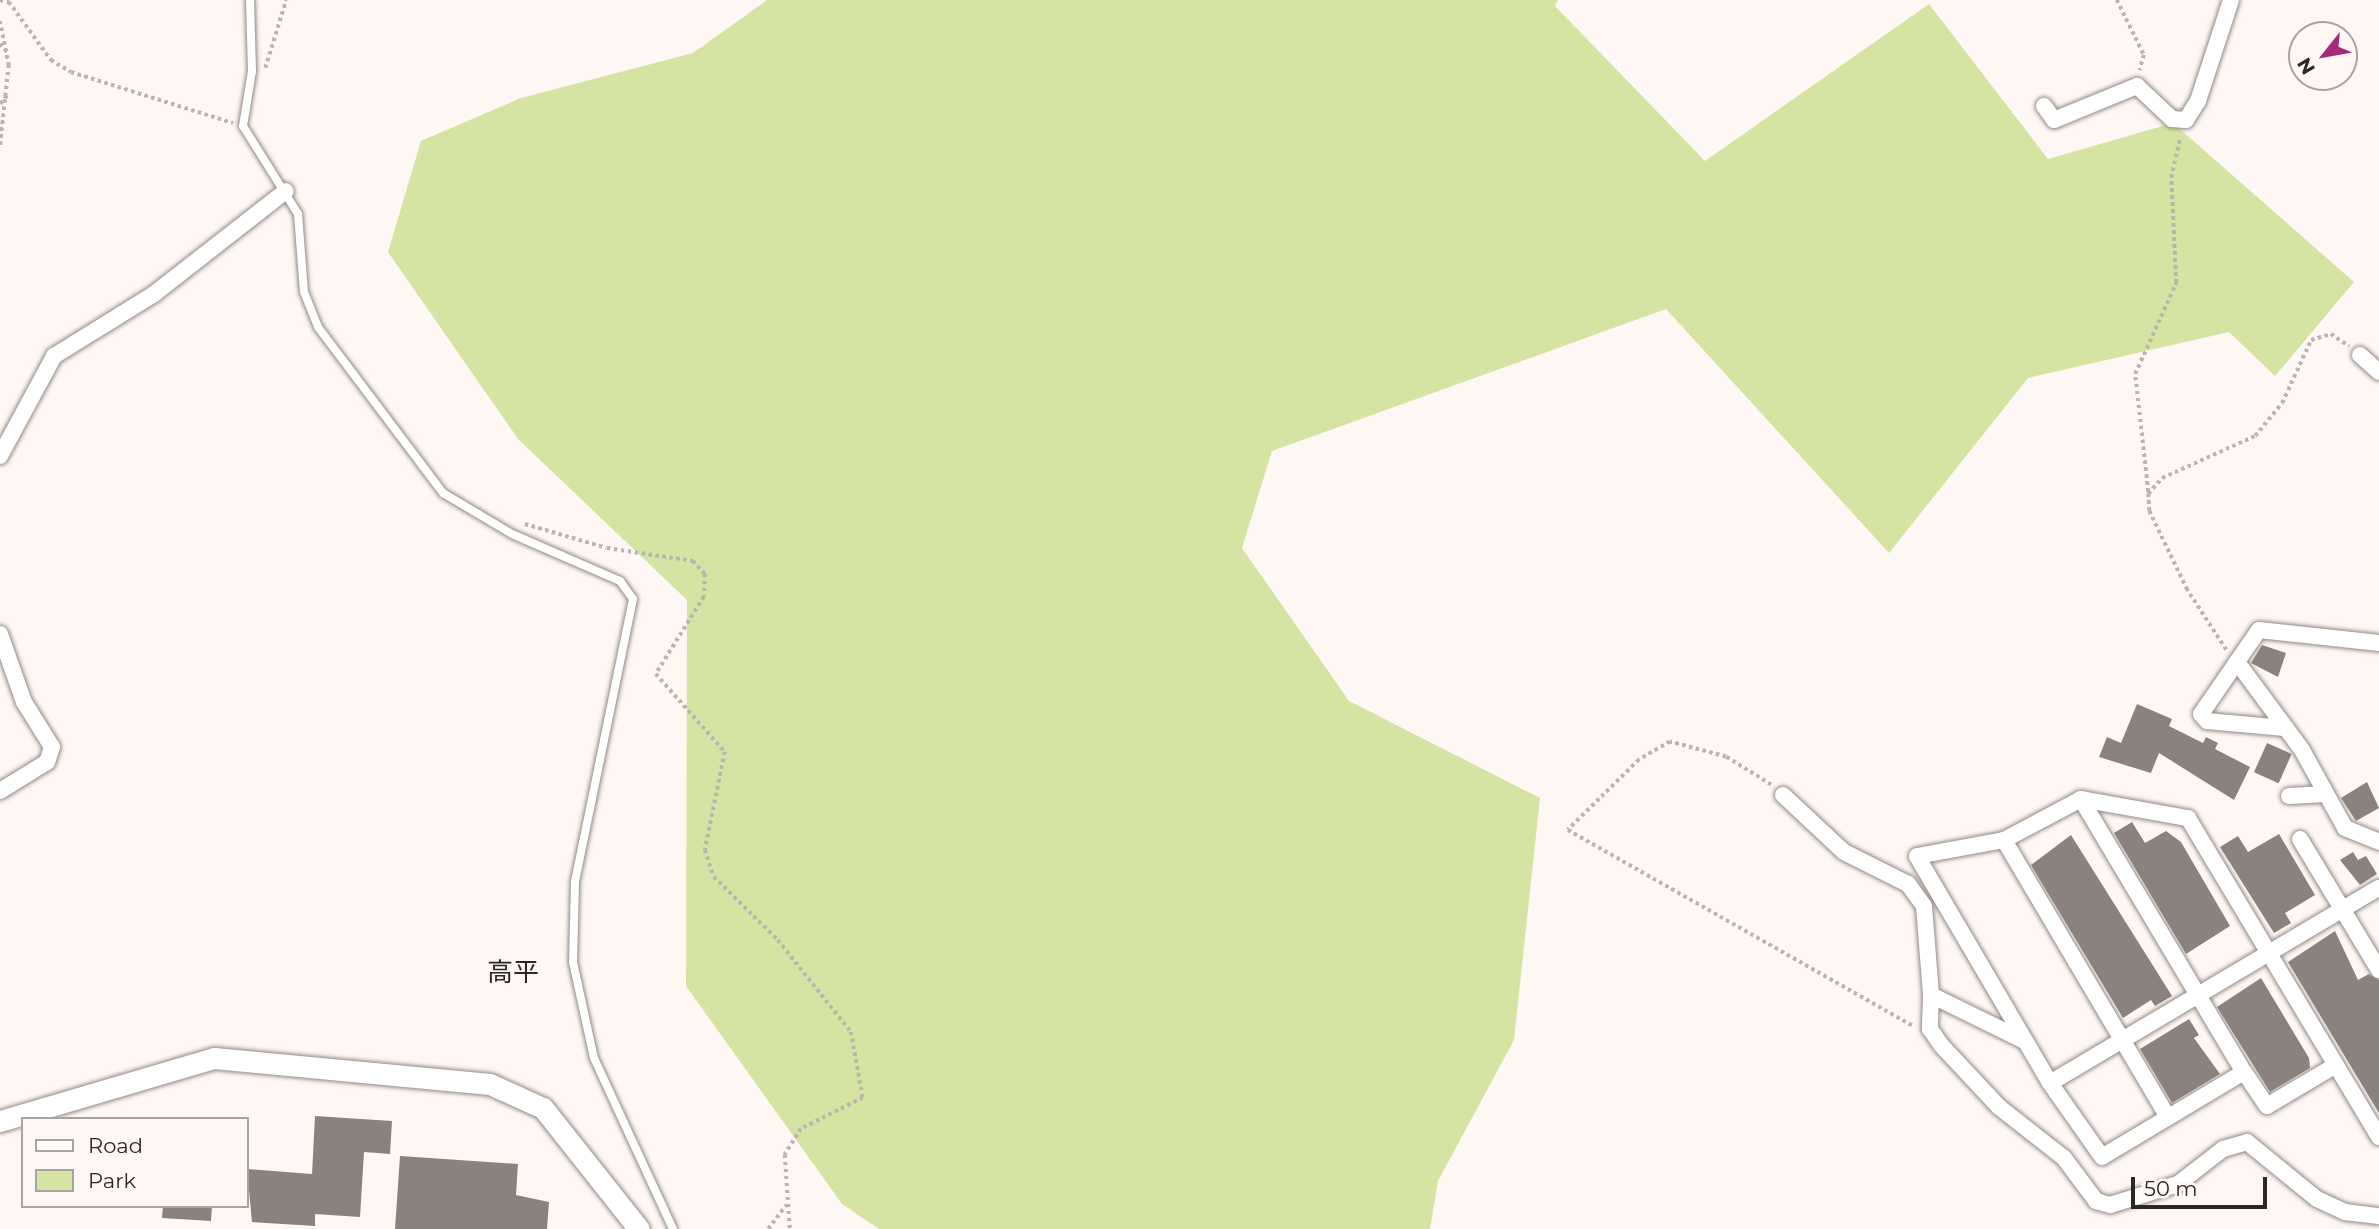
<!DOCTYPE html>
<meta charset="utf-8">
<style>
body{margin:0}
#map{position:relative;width:2379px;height:1229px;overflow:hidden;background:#fef7f4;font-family:Montserrat,"Noto Sans JP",sans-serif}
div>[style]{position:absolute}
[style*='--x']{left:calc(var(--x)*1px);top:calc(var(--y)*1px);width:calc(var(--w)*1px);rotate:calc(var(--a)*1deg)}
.green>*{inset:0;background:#d6e4a3}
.building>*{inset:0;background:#8b817d;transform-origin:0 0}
.path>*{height:3.5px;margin-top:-1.75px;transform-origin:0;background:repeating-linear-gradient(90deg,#bbb5b2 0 3.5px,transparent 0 7px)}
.roads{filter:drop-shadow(0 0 2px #938984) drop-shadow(0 0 2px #938984)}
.service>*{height:8px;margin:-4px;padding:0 4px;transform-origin:4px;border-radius:4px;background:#fff}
.minor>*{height:16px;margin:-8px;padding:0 8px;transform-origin:8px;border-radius:8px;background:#fff}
.tertiary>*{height:21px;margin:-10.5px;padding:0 10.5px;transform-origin:10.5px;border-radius:10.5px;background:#fff}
span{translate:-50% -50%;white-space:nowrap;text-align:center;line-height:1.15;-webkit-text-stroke:6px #fef7f4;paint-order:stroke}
.quarter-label{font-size:26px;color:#2b2725}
.legend{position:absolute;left:21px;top:1117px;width:228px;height:91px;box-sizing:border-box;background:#fef7f4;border:2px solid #aaa4a1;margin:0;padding:9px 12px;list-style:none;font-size:21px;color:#2b2725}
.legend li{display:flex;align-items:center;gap:14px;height:35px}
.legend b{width:35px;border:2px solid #aaa4a1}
.north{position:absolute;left:2288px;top:21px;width:70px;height:70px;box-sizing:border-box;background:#fef7f4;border:2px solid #aaa4a1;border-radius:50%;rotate:239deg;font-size:19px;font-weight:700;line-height:28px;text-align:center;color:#2b2725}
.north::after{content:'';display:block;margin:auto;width:24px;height:32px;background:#a7297a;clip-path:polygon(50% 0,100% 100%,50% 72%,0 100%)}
.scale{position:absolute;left:2131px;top:1177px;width:136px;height:32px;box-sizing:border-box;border:4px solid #2b2725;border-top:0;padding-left:9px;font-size:21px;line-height:24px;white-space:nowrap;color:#2b2725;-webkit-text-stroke:5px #fef7f4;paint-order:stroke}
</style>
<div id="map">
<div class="green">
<div style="clip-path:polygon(767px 0,1558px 0,1555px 6px,1705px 161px,1929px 4px,2048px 159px,2173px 123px,2354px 282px,2275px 376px,2229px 332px,2028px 378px,1889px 553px,1666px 309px,1272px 451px,1242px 548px,1349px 701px,1540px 798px,1514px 1040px,1438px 1181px,1430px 1229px,879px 1229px,842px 1204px,686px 986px,687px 600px,518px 439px,388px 252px,421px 141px,521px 98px,693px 53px)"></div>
</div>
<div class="building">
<div style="clip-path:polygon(2262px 645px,2286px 653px,2278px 677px,2251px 663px)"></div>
<div style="clip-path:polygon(2137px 704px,2172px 719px,2169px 726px,2203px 743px,2206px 737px,2218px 743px,2215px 749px,2250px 767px,2234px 800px,2159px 753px,2151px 773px,2099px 757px,2107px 737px,2121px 743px)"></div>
<div style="left:2267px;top:743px;width:27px;height:32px;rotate:24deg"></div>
<div style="clip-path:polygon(2367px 782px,2379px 808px,2356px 821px,2341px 798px)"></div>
<div style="clip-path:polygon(2132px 822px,2145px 843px,2166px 831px,2181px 842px,2230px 926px,2186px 954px,2114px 833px)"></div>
<div style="clip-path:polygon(2279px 834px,2315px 895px,2285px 913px,2291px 923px,2274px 933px,2220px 847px,2238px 836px,2248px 852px)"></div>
<div style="clip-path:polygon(2071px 835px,2172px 996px,2155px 1006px,2151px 1000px,2123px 1018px,2031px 865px)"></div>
<div style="clip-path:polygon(2353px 852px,2358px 860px,2366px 856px,2377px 874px,2360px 885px,2340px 860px)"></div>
<div style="clip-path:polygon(2335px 931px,2358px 980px,2369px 974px,2379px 980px,2379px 1113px,2288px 962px)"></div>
<div style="clip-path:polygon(2261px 978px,2309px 1058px,2310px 1068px,2270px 1092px,2217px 1007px)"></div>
<div style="clip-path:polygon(2189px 1019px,2199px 1035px,2194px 1038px,2220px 1074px,2172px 1103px,2140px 1049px)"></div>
<div style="clip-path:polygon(315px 1116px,392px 1121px,390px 1154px,364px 1152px,360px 1217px,315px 1214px,315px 1226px,252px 1222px,247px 1169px,312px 1174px)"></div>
<div style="clip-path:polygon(400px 1156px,518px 1164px,516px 1195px,549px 1202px,547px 1229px,395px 1229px)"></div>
<div style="clip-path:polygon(163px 1206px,212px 1206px,211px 1221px,162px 1218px)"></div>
</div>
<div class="path">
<div style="--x:0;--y:0;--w:9;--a:13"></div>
<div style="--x:9;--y:2;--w:72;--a:54.1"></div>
<div style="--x:51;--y:60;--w:23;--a:31"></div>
<div style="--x:71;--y:72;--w:170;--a:17.5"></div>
<div style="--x:2117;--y:0;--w:61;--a:63.9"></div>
<div style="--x:2144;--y:55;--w:16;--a:105"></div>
<div style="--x:0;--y:21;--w:45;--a:78.4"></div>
<div style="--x:9;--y:65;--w:83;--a:96.2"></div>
<div style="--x:0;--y:44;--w:12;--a:48"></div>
<div style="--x:265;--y:68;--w:71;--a:-72.8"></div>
<div style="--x:0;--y:104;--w:13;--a:-51"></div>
<div style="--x:2148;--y:492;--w:119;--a:-96.3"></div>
<div style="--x:2135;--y:374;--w:100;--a:-65.7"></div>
<div style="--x:2176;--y:283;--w:105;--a:-92.7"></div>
<div style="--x:2171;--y:178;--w:42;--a:-77.6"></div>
<div style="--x:525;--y:524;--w:85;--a:16.3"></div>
<div style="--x:607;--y:548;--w:87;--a:8.6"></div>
<div style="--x:693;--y:561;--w:18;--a:47"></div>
<div style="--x:705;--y:574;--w:23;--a:92"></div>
<div style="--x:704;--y:597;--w:91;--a:121.9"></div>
<div style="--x:656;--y:674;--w:104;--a:48.5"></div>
<div style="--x:725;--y:752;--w:100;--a:101.5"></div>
<div style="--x:705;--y:850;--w:28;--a:72"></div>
<div style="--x:714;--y:877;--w:90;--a:44.5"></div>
<div style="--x:778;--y:940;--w:117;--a:51.6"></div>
<div style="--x:851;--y:1032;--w:67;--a:79.7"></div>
<div style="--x:863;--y:1098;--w:69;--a:153.4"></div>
<div style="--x:801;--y:1129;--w:31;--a:122"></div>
<div style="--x:785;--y:1155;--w:74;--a:86.1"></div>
<div style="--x:2226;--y:650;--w:72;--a:-123"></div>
<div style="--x:2187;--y:590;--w:88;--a:-115.7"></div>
<div style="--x:2149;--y:511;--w:17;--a:-93"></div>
<div style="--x:2148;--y:494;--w:21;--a:-49"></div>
<div style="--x:2162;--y:478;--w:102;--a:-24.3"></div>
<div style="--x:2255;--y:436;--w:43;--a:-50.7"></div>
<div style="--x:2282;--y:403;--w:69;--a:-65.3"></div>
<div style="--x:2311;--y:340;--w:21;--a:-17"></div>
<div style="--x:2331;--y:334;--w:22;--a:34"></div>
<div style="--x:1771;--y:785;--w:53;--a:-148.1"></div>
<div style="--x:1726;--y:757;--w:58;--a:-165"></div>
<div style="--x:1670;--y:742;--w:36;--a:150"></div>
<div style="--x:1639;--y:760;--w:100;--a:135.4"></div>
<div style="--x:1568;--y:830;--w:399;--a:29.6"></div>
<div style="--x:768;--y:1229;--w:30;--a:-53"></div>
</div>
<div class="roads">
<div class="service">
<div style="--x:250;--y:0;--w:71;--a:88.4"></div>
<div style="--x:252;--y:71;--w:56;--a:99.3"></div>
<div style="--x:243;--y:126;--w:104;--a:58"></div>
<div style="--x:298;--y:214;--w:78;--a:85.6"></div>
<div style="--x:304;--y:292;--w:38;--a:68"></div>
<div style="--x:318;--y:327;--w:208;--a:53"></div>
<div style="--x:443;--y:493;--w:80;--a:30.7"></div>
<div style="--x:512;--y:534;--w:118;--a:23.5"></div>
<div style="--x:620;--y:581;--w:22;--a:54"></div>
<div style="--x:633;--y:599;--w:289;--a:101.6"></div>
<div style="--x:575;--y:882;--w:80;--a:91.4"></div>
<div style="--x:573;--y:962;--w:98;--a:77.7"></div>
<div style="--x:594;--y:1058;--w:188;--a:65.2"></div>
</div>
<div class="minor">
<div style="--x:2044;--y:106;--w:17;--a:54"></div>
<div style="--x:2054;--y:120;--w:90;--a:-22.3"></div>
<div style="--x:2137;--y:86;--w:48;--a:43.3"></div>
<div style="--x:2172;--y:119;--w:14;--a:4"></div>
<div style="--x:2186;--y:120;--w:22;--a:-58"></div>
<div style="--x:2198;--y:101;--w:106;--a:-71.9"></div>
<div style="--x:2360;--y:355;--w:25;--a:42"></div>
<div style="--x:0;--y:456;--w:114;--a:-61.6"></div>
<div style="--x:54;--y:356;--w:118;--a:-31.8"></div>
<div style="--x:154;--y:294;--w:167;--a:-38"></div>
<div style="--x:0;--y:634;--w:72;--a:70.6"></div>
<div style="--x:24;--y:702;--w:53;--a:58.1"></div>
<div style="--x:52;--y:747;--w:16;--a:108"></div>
<div style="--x:47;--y:762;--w:55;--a:148.3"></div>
<div style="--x:2237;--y:662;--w:109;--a:53.5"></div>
<div style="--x:2302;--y:750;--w:89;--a:61.1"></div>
<div style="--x:2345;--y:828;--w:37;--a:22"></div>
<div style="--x:2284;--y:728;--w:77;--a:-174.8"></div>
<div style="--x:2207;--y:721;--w:9;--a:-131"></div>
<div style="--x:2201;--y:714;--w:102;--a:-55.4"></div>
<div style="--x:2259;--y:630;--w:121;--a:6.2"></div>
<div style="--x:1783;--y:795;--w:83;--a:43.1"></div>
<div style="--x:1844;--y:852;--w:72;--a:26.6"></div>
<div style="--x:1908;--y:884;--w:27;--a:54"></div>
<div style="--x:1924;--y:906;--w:89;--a:85.5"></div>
<div style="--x:1931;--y:995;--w:105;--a:26.1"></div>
<div style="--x:2289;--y:796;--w:37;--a:-3"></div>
<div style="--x:2081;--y:799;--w:318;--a:59.2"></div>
<div style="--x:2244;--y:1072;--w:165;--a:149.1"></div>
<div style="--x:2102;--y:1157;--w:90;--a:-125.1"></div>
<div style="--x:2050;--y:1083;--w:263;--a:-120.4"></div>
<div style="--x:1917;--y:856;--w:88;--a:-10.4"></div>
<div style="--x:2004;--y:840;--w:87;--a:-28"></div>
<div style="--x:2081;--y:799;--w:109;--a:10.1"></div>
<div style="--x:2188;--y:818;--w:372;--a:59.1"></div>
<div style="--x:2300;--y:839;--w:153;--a:58.9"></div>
<div style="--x:2004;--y:840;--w:321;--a:59.4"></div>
<div style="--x:1931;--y:995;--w:34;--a:92"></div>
<div style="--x:1930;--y:1029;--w:19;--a:55"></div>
<div style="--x:1941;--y:1045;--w:85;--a:46.9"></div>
<div style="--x:1999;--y:1107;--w:83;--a:38.1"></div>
<div style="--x:2064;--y:1158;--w:54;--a:53.3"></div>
<div style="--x:2096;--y:1201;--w:15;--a:16"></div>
<div style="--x:2110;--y:1205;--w:71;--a:-17.2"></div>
<div style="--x:2178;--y:1184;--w:57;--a:-37.9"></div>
<div style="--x:2223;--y:1149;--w:25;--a:-16"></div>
<div style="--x:2247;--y:1142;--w:90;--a:39.2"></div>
<div style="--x:2317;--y:1199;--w:31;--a:25"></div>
<div style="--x:2345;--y:1212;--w:34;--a:7"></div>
<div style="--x:2244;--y:1072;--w:41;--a:55.9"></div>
<div style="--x:2267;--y:1106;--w:80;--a:-30.7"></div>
<div style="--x:2050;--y:1083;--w:382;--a:-30.7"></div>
</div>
<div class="tertiary">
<div style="--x:0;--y:1121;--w:223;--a:-16.4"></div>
<div style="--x:214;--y:1058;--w:277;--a:5.4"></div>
<div style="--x:490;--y:1084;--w:58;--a:24.4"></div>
<div style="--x:543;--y:1108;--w:154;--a:51.6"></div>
</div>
</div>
<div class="quarter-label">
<span style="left:513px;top:973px">高平</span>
</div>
<ul class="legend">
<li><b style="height:9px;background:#fff"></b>Road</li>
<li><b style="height:19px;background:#d6e4a3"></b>Park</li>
</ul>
<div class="north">N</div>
<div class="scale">50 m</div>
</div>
